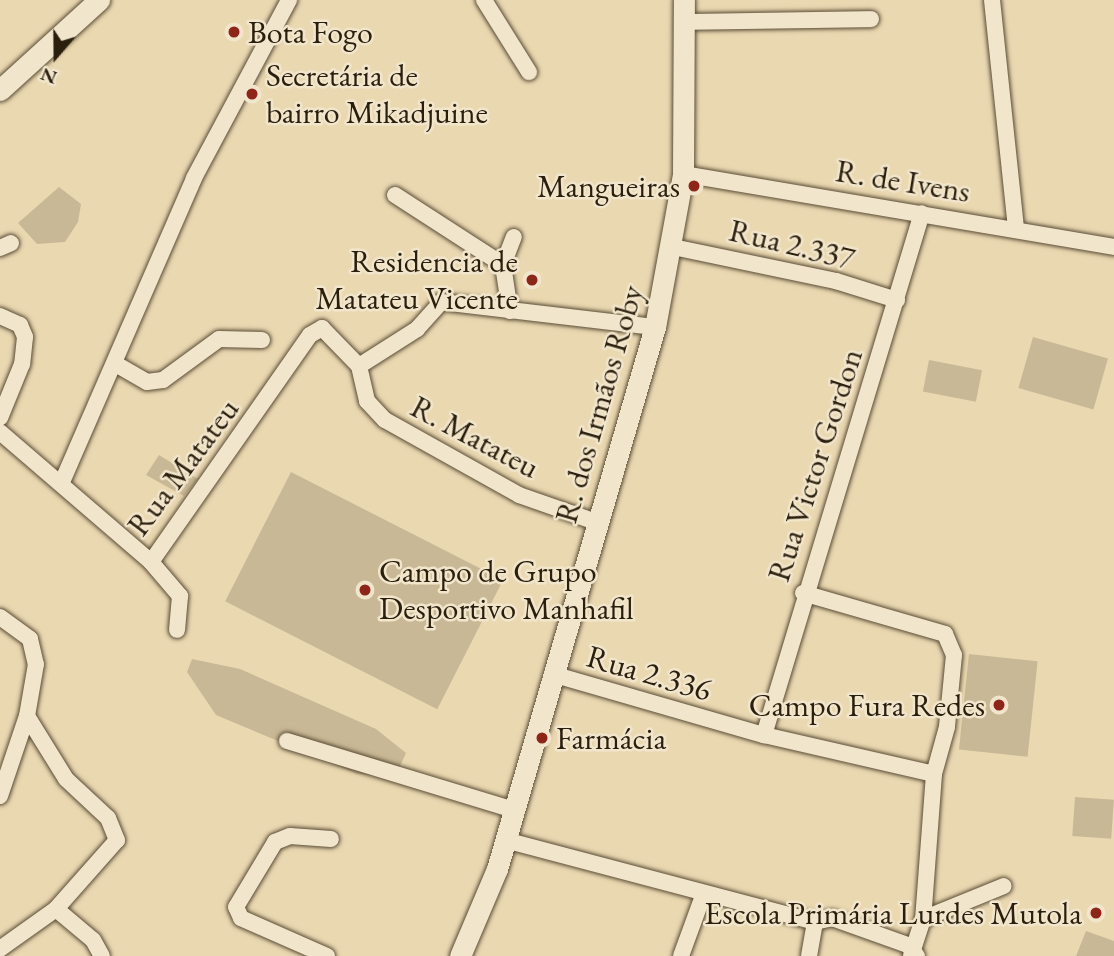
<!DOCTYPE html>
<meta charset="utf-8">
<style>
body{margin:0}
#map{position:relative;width:1114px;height:956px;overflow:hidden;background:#ead8b1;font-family:"EB Garamond",serif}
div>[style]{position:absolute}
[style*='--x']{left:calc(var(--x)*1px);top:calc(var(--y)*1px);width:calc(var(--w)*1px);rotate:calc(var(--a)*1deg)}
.green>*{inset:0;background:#c9b895;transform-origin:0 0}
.roads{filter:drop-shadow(0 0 2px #5a4c35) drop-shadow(0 0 2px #5a4c35)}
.street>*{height:16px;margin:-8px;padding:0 8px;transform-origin:8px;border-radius:8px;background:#f1e6cc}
.secondary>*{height:21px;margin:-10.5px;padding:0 10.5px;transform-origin:10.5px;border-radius:10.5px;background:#f1e6cc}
.dots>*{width:19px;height:19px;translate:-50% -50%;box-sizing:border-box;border:4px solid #f1e6cc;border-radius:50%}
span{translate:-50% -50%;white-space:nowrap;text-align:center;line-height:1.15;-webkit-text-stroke:5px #f1e6cc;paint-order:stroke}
.poi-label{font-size:32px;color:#2a1e0c}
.left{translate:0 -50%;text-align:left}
.right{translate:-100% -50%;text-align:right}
.street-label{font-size:32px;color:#2a1e0c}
.north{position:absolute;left:21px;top:21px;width:70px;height:70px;-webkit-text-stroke:5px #f1e6cc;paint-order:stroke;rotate:200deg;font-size:19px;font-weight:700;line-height:28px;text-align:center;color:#2a1e0c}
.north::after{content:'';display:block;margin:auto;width:24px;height:32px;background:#2a1e0c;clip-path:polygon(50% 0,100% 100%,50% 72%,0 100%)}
</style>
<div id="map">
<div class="green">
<div style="clip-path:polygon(59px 187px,81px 204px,78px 222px,65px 242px,37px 244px,18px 223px)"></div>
<div style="left:1033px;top:337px;width:78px;height:53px;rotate:16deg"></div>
<div style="left:929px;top:360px;width:54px;height:32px;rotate:11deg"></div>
<div style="clip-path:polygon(159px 455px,198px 479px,184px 496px,146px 475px)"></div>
<div style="left:291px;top:472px;width:238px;height:145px;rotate:27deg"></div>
<div style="left:969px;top:654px;width:69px;height:96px;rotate:6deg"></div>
<div style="clip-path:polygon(192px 659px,240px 669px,376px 729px,406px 753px,395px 777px,357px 774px,216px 715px,187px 672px)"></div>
<div style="left:1075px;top:797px;width:39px;height:39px;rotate:4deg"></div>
<div style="clip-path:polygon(1086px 931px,1114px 941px,1114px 956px,1076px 956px)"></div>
</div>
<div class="roads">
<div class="street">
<div style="--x:484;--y:0;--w:85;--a:58"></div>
<div style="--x:992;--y:0;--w:228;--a:84"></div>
<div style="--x:683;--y:22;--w:188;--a:-0.9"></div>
<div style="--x:683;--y:174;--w:437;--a:9.6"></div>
<div style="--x:395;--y:195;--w:129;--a:32.9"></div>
<div style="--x:673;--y:247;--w:167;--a:11.8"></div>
<div style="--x:836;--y:281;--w:64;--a:17.3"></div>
<div style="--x:0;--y:248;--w:12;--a:-24"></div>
<div style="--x:510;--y:311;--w:47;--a:-98.7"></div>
<div style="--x:503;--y:265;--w:30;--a:-69"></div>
<div style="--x:0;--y:316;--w:22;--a:24"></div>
<div style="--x:20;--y:325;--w:13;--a:67"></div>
<div style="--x:25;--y:337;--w:27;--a:96"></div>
<div style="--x:22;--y:364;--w:58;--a:112.2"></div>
<div style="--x:114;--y:363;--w:38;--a:30"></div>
<div style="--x:147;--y:382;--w:16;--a:-7"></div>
<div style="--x:163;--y:380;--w:69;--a:-36.2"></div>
<div style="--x:219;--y:339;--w:43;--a:1.3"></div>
<div style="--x:359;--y:366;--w:69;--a:-32.5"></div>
<div style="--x:417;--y:329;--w:36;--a:-48"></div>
<div style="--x:441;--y:302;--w:215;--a:6.7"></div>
<div style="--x:0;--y:432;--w:199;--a:40.7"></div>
<div style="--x:151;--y:562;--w:277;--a:-55"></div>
<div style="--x:310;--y:335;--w:14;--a:-30"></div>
<div style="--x:322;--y:328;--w:53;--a:45.8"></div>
<div style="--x:359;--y:366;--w:36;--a:77"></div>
<div style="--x:367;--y:401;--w:26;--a:47"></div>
<div style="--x:385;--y:420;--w:154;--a:29.2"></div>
<div style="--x:519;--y:495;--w:85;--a:19.3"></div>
<div style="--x:62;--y:482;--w:331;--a:-66.5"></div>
<div style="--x:194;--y:178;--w:202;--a:-61.9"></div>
<div style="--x:151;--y:562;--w:45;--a:49.5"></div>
<div style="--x:180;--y:596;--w:34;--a:95"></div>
<div style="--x:803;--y:593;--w:148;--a:16.1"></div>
<div style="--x:945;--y:634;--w:23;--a:67"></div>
<div style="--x:954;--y:655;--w:72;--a:95.6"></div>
<div style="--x:947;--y:727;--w:49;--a:105.5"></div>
<div style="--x:934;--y:774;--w:145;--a:94.3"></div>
<div style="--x:923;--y:919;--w:39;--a:108"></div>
<div style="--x:0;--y:617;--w:37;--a:36"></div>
<div style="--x:30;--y:639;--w:26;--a:77"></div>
<div style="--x:36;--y:664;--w:53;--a:99.8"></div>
<div style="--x:27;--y:716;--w:74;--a:58.2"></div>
<div style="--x:66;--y:779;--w:57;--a:42.9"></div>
<div style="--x:108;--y:818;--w:24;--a:68"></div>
<div style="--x:117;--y:840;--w:92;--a:131.5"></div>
<div style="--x:56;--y:909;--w:69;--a:144.5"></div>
<div style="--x:552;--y:674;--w:221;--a:16.1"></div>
<div style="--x:764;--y:735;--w:174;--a:12.9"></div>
<div style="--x:764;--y:735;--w:545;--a:-73.16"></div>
<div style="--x:287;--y:741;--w:237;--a:16.9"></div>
<div style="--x:0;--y:796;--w:84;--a:-71.4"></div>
<div style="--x:505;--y:840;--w:321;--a:14.8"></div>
<div style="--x:815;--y:922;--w:17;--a:-13"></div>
<div style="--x:832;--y:918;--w:81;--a:19.6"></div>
<div style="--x:908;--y:945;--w:14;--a:51"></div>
<div style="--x:56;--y:909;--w:48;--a:40"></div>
<div style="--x:93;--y:940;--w:18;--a:61"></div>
<div style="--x:923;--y:919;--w:87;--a:-22.2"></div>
<div style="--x:327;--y:956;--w:94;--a:-156.2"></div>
<div style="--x:241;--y:918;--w:12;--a:-114"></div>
<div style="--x:236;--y:907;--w:76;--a:-59"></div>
<div style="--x:275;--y:842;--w:16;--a:-22"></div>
<div style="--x:290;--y:836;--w:41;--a:4.2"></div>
<div style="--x:681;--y:956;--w:67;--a:-69.9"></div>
<div style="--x:809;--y:956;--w:35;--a:-80"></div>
</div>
<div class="secondary">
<div style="--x:0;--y:90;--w:134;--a:-42.3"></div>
<div style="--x:460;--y:956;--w:95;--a:-67"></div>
<div style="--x:497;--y:869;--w:565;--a:-73.75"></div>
<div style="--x:655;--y:327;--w:156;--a:-79.6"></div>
<div style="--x:683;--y:174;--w:174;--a:-89.7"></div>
</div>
</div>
<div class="dots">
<div style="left:234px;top:32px;background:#8f2418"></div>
<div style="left:252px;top:94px;background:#8f2418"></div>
<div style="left:694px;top:186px;background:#8f2418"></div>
<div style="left:532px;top:280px;background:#8f2418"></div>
<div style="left:365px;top:590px;background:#8f2418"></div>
<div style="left:999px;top:705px;background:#8f2418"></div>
<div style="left:542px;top:738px;background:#8f2418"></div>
<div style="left:1096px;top:913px;background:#8f2418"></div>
</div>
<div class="poi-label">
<span class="left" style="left:248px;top:32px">Bota Fogo</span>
<span class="left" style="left:266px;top:94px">Secretária de<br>bairro Mikadjuine</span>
<span class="right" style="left:680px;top:186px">Mangueiras</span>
<span class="right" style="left:518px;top:280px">Residencia de<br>Matateu Vicente</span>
<span class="left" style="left:379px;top:590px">Campo de Grupo<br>Desportivo Manhafil</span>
<span class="right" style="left:985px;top:705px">Campo Fura Redes</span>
<span class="left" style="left:556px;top:738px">Farmácia</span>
<span class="right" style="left:1082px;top:913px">Escola Primária Lurdes Mutola</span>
</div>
<div class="street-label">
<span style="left:903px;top:181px;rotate:9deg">R. de Ivens</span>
<span style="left:792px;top:244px;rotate:13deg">Rua 2.337</span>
<span style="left:599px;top:404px;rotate:-74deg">R. dos Irmãos Roby</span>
<span style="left:475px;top:437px;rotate:28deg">R. Matateu</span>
<span style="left:815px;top:465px;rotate:-72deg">Rua Victor Gordon</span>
<span style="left:183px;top:467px;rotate:-53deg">Rua Matateu</span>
<span style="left:649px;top:673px;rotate:16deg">Rua 2.336</span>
</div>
<div class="north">N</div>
</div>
